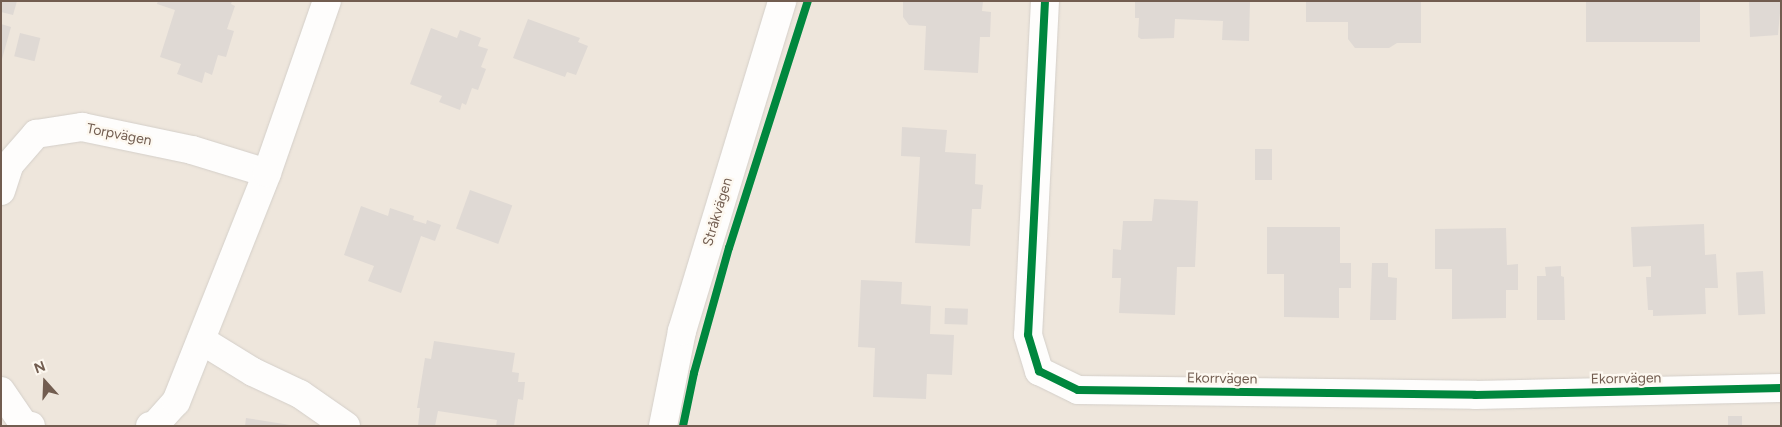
<!DOCTYPE html>
<meta charset="utf-8">
<style>
body{margin:0}
#map{position:relative;width:1782px;height:427px;overflow:hidden;background:#f6f3ee;font-family:Figtree,sans-serif}
div>[style]{position:absolute}
[style*='--x']{left:calc(var(--x)*1px);top:calc(var(--y)*1px);width:calc(var(--w)*1px);rotate:calc(var(--a)*1deg)}
.residential>*{inset:0;background:#eee6dc;transform-origin:0 0}
.building>*{inset:0;background:#dfd9d4;transform-origin:0 0}
.roads{filter:drop-shadow(0 0 1px #d4cfc9) drop-shadow(0 0 1px #d4cfc9)}
.minor>*{height:28px;margin:-14px;padding:0 14px;transform-origin:14px;border-radius:14px;background:#fefdfc}
.quiet>*{height:6px;margin-top:-3px;transform-origin:0;background:repeating-linear-gradient(90deg,#58b947 0 12px,transparent 0 18px)}
.cycleway>*{height:8px;margin:-4px;padding:0 4px;transform-origin:4px;border-radius:4px;background:#00873e}
span{translate:-50% -50%;white-space:nowrap;text-align:center;line-height:1.15;-webkit-text-stroke:4.5px #fdf8f0;paint-order:stroke}
.street-label{font-size:14px;color:#725d50}
.frame{position:absolute;inset:0;border:2px solid #725d50;pointer-events:none}
.north{position:absolute;left:20px;top:357px;width:50px;height:50px;-webkit-text-stroke:4px #fdf8f0;paint-order:stroke;rotate:340deg;font-size:14px;font-weight:700;line-height:20px;text-align:center;color:#725d50}
.north::after{content:'';display:block;margin:auto;width:18px;height:22px;background:#725d50;clip-path:polygon(50% 0,100% 100%,50% 72%,0 100%)}
</style>
<div id="map">
<div class="residential">
<div style="left:1px;top:1px;width:1780px;height:425px"></div>
</div>
<div class="building">
<div style="clip-path:polygon(1px 1px,17px 1px,13px 15px,1px 12px)"></div>
<div style="clip-path:polygon(158px 1px,232px 1px,231px 4px,235px 6px,227px 29px,234px 31px,226px 57px,218px 55px,212px 75px,205px 72px,202px 83px,177px 74px,181px 64px,160px 57px,175px 10px,157px 4px)"></div>
<div style="clip-path:polygon(903px 1px,983px 1px,982px 11px,991px 12px,990px 37px,980px 37px,978px 73px,924px 70px,926px 26px,909px 25px,903px 17px)"></div>
<div style="clip-path:polygon(1135px 1px,1250px 1px,1249px 41px,1222px 40px,1223px 21px,1175px 19px,1174px 38px,1141px 39px,1138px 37px,1139px 18px,1135px 18px)"></div>
<div style="clip-path:polygon(1306px 1px,1421px 1px,1421px 43px,1397px 43px,1389px 48px,1355px 48px,1348px 39px,1348px 22px,1306px 22px)"></div>
<div style="left:1586px;top:1px;width:114px;height:41px"></div>
<div style="clip-path:polygon(1749px 1px,1781px 1px,1778px 35px,1750px 37px)"></div>
<div style="clip-path:polygon(528px 19px,580px 38px,578px 42px,588px 46px,576px 75px,567px 72px,565px 77px,513px 58px)"></div>
<div style="clip-path:polygon(1px 24px,11px 27px,2px 59px,1px 59px)"></div>
<div style="clip-path:polygon(431px 28px,457px 38px,460px 30px,481px 38px,478px 46px,488px 49px,481px 67px,486px 69px,478px 90px,472px 88px,466px 105px,462px 103px,460px 110px,439px 102px,442px 96px,410px 84px)"></div>
<div style="left:20px;top:33px;width:21px;height:24px;rotate:14deg"></div>
<div style="clip-path:polygon(902px 127px,947px 130px,945px 152px,976px 154px,975px 184px,983px 185px,981px 209px,972px 209px,970px 246px,915px 243px,920px 157px,901px 156px)"></div>
<div style="left:1255px;top:149px;width:17px;height:31px"></div>
<div style="left:470px;top:190px;width:45px;height:41px;rotate:20deg"></div>
<div style="clip-path:polygon(1154px 199px,1198px 201px,1195px 267px,1177px 267px,1175px 315px,1119px 313px,1121px 278px,1112px 278px,1113px 249px,1121px 250px,1123px 221px,1152px 221px)"></div>
<div style="clip-path:polygon(361px 206px,388px 216px,390px 208px,414px 216px,413px 220px,426px 224px,427px 220px,441px 225px,435px 241px,421px 236px,401px 293px,368px 281px,374px 266px,344px 255px)"></div>
<div style="clip-path:polygon(1704px 224px,1705px 255px,1716px 254px,1718px 288px,1705px 288px,1706px 314px,1653px 316px,1653px 310px,1648px 310px,1646px 277px,1651px 277px,1651px 266px,1633px 267px,1631px 227px)"></div>
<div style="clip-path:polygon(1267px 227px,1340px 227px,1340px 263px,1351px 263px,1351px 288px,1339px 288px,1339px 318px,1284px 317px,1284px 274px,1267px 274px)"></div>
<div style="clip-path:polygon(1506px 228px,1507px 265px,1518px 264px,1518px 290px,1506px 290px,1506px 318px,1452px 319px,1452px 269px,1435px 269px,1435px 229px)"></div>
<div style="clip-path:polygon(1372px 263px,1388px 263px,1388px 277px,1397px 278px,1396px 320px,1370px 320px)"></div>
<div style="clip-path:polygon(1561px 266px,1561px 276px,1564px 277px,1565px 320px,1537px 320px,1537px 276px,1546px 276px,1545px 267px)"></div>
<div style="left:1763px;top:271px;width:43px;height:27px;rotate:87deg"></div>
<div style="clip-path:polygon(861px 280px,902px 282px,901px 304px,931px 306px,930px 334px,954px 335px,952px 375px,927px 374px,926px 399px,873px 397px,875px 348px,858px 347px)"></div>
<div style="left:945px;top:308px;width:23px;height:16px;rotate:2deg"></div>
<div style="clip-path:polygon(434px 341px,515px 353px,512px 372px,519px 373px,518px 382px,525px 382px,523px 400px,518px 399px,514px 426px,496px 426px,497px 420px,438px 411px,435px 426px,418px 426px,420px 408px,417px 408px,425px 358px,431px 359px)"></div>
<div style="left:1728px;top:416px;width:14px;height:10px"></div>
<div style="clip-path:polygon(246px 418px,290px 425px,290px 426px,245px 426px)"></div>
</div>
<div class="roads">
<div class="minor">
<div style="--x:1045;--y:1;--w:334;--a:92.9"></div>
<div style="--x:1028;--y:335;--w:38;--a:73"></div>
<div style="--x:1039;--y:371;--w:43;--a:26"></div>
<div style="--x:1078;--y:390;--w:397;--a:0.7"></div>
<div style="--x:1475;--y:395;--w:306;--a:-1.3"></div>
<div style="--x:1;--y:191;--w:28;--a:-72"></div>
<div style="--x:10;--y:164;--w:40;--a:-49"></div>
<div style="--x:36;--y:134;--w:47;--a:-8.7"></div>
<div style="--x:82;--y:127;--w:112;--a:11.8"></div>
<div style="--x:192;--y:150;--w:78;--a:17"></div>
<div style="--x:201;--y:340;--w:61;--a:31.6"></div>
<div style="--x:253;--y:372;--w:52;--a:25.1"></div>
<div style="--x:300;--y:394;--w:56;--a:34.8"></div>
<div style="--x:1;--y:391;--w:41;--a:55.9"></div>
<div style="--x:24;--y:425;--w:7;--a:8"></div>
<div style="--x:150;--y:426;--w:5;--a:-11"></div>
<div style="--x:155;--y:425;--w:31;--a:-48"></div>
<div style="--x:176;--y:402;--w:246;--a:-68.3"></div>
<div style="--x:267;--y:173;--w:182;--a:-70.8"></div>
<div style="--x:663;--y:426;--w:97;--a:-78.7"></div>
<div style="--x:682;--y:331;--w:345;--a:-73.1"></div>
</div>
</div>
<div class="quiet">
<div style="--x:155;--y:426;--w:1;--a:-90"></div>
</div>
<div class="cycleway">
<div style="--x:1045;--y:1;--w:334;--a:92.9"></div>
<div style="--x:1028;--y:335;--w:38;--a:73"></div>
<div style="--x:1039;--y:371;--w:43;--a:26"></div>
<div style="--x:1078;--y:390;--w:397;--a:0.7"></div>
<div style="--x:1475;--y:395;--w:306;--a:-1.3"></div>
<div style="--x:683;--y:426;--w:54;--a:-78.3"></div>
<div style="--x:694;--y:373;--w:130;--a:-74.4"></div>
<div style="--x:729;--y:248;--w:259;--a:-72.3"></div>
</div>
<div class="street-label">
<span style="left:119px;top:135px;rotate:11deg">Torpvägen</span>
<span style="left:718px;top:212px;rotate:-73deg">Stråkvägen</span>
<span style="left:1222px;top:379px;rotate:1deg">Ekorrvägen</span>
<span style="left:1626px;top:379px;rotate:-1deg">Ekorrvägen</span>
</div>
<div class="frame"></div>
<div class="north">N</div>
</div>
